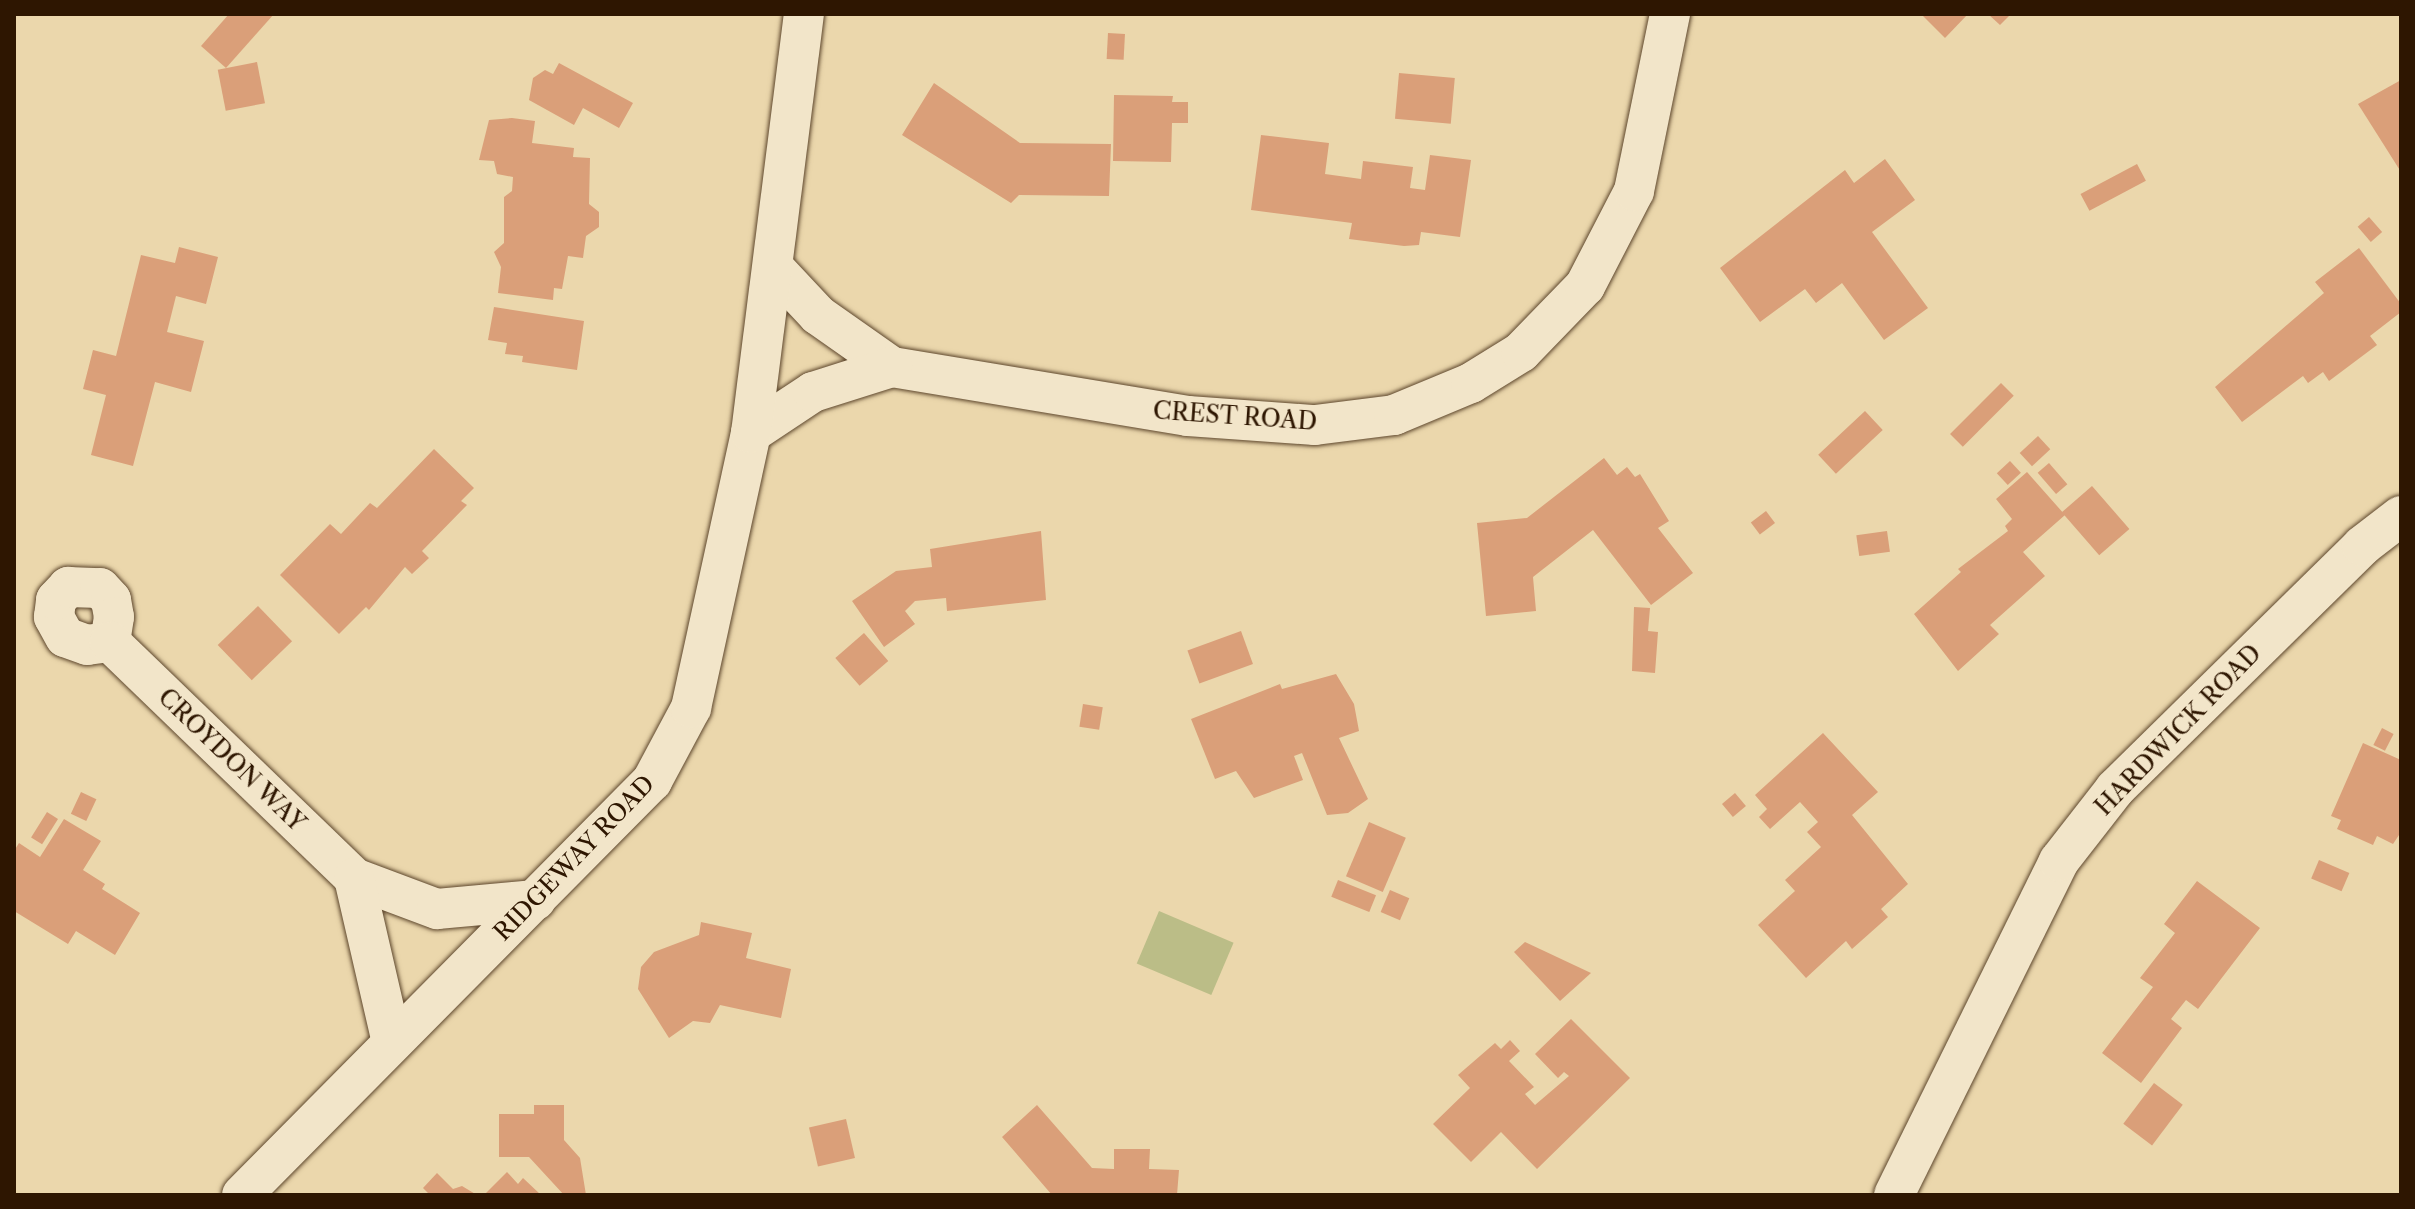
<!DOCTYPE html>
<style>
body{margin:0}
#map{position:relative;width:2415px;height:1209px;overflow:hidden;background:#ebd7ac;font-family:"Libre Caslon Text",serif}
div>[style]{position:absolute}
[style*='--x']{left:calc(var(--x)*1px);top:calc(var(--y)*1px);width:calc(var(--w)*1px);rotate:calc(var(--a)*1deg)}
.green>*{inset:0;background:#bbbd87;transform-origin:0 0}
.building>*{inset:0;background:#da9f79;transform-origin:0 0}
.roads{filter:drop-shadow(0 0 2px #5d462c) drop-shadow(0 0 2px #5d462c)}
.minor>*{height:40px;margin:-20px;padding:0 20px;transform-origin:20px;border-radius:20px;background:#f2e5c9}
span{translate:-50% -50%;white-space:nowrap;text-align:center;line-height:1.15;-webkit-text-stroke:6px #f2e5c9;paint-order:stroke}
.street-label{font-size:24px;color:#2e1601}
.frame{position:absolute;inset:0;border:16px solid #2e1601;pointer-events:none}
</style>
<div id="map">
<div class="green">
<div style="left:1159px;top:911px;width:81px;height:57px;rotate:23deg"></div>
</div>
<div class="building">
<div style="clip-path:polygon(229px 14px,274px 14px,226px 68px,201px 46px)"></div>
<div style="clip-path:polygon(1921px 14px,1968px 14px,1945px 38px)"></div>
<div style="clip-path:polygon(1988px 14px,2011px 14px,2000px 25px)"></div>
<div style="left:1108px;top:33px;width:17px;height:26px;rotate:3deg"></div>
<div style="left:257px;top:62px;width:42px;height:40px;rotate:79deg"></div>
<div style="clip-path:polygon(559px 63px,633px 103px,619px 128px,583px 108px,574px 125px,529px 100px,533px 78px,545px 70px,553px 74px)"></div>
<div style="left:1399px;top:73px;width:56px;height:46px;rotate:5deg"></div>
<div style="clip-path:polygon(2401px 80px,2401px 172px,2358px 104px)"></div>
<div style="clip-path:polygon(934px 83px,1020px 143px,1111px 144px,1109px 196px,1019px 195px,1011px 203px,902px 135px)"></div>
<div style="clip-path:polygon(1114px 95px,1173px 96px,1172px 102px,1188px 102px,1188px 123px,1172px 123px,1171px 162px,1113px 161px)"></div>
<div style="clip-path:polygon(512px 118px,535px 121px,532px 143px,574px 148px,573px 157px,590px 158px,589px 204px,599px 212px,599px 227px,586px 236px,583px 258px,568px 256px,562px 289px,554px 288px,553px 300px,498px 293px,501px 267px,494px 252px,504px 243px,504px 197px,512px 191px,513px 177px,497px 174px,494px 161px,479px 160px,489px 120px)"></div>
<div style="clip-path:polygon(1261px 135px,1329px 143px,1325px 174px,1361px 179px,1363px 161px,1413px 167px,1410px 188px,1425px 190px,1430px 155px,1471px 160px,1460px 237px,1421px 232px,1419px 245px,1404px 246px,1349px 239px,1352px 223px,1251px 210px)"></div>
<div style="clip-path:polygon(1885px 159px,1915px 200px,1872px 232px,1928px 308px,1884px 340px,1842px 283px,1816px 303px,1805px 289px,1760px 322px,1720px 268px,1845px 170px,1854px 183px)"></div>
<div style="left:2137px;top:164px;width:19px;height:64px;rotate:62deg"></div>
<div style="left:2369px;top:217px;width:20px;height:15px;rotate:49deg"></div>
<div style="clip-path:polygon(179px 247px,218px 257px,206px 304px,176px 296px,167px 332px,204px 341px,191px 392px,155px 382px,133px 466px,91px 455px,106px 395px,83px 389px,93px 350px,116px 356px,141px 255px,175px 263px)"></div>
<div style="clip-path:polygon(2359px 248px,2401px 304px,2401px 312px,2370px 336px,2377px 345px,2329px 381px,2323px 372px,2308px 383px,2303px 376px,2242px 422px,2215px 387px,2324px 293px,2315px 282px)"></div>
<div style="clip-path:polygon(494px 307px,584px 321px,577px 370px,522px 362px,523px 356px,505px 354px,507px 343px,488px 340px)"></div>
<div style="left:2001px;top:383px;width:18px;height:72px;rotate:45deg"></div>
<div style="left:1865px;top:411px;width:26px;height:64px;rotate:47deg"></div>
<div style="left:2038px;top:436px;width:18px;height:25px;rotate:47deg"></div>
<div style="clip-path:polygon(434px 449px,474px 488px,461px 501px,467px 505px,422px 551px,429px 558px,412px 574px,405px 567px,369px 610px,366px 607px,339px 634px,280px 575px,330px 524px,341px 534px,370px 503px,377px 508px)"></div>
<div style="clip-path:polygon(1604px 458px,1617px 475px,1627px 467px,1635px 477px,1640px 474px,1669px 521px,1658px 528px,1693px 573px,1651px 605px,1593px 530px,1533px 577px,1536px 611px,1486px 616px,1477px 523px,1527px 518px)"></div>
<div style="left:2010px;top:461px;width:16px;height:18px;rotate:47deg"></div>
<div style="left:2049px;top:463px;width:28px;height:15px;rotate:49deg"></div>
<div style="clip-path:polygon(2027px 472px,2065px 515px,2023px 552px,2045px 576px,1990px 625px,1999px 634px,1958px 671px,1914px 614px,1961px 572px,1958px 569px,2008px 531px,2005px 526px,2012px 519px,1996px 499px)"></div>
<div style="left:2092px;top:486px;width:57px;height:40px;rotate:49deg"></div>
<div style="left:1766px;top:511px;width:15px;height:19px;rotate:53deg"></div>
<div style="clip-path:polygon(1041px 531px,1046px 600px,947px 611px,946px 598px,915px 601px,905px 611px,915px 624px,884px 647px,852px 601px,896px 571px,932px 567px,930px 549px)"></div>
<div style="left:1887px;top:531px;width:21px;height:31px;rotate:82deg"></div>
<div style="left:258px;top:606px;width:49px;height:56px;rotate:46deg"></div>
<div style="clip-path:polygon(1634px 607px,1650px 608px,1648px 631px,1658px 632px,1655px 673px,1632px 671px)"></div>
<div style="left:1241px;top:631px;width:35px;height:57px;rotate:70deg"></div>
<div style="left:864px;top:633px;width:37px;height:38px;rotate:49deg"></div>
<div style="clip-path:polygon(1336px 674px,1354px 704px,1359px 731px,1339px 738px,1368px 799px,1348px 813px,1327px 815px,1302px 753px,1294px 756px,1303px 780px,1254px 798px,1236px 771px,1215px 779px,1191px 719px,1280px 684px,1282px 689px)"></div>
<div style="left:1083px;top:704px;width:20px;height:23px;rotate:9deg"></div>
<div style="left:2382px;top:728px;width:13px;height:19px;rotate:27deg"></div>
<div style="clip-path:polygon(1823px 733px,1878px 792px,1852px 815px,1908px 884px,1881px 909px,1888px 917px,1852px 949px,1846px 941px,1806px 978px,1758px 925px,1795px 891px,1785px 880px,1821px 847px,1807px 832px,1818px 822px,1800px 802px,1770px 829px,1759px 817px,1767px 809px,1755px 795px)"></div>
<div style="clip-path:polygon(2363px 743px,2401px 760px,2401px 832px,2393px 844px,2377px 836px,2373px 845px,2337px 829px,2341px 820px,2331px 816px)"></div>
<div style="left:81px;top:792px;width:17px;height:24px;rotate:25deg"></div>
<div style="left:1735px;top:793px;width:17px;height:17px;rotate:50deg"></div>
<div style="left:47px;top:812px;width:13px;height:30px;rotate:32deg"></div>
<div style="clip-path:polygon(64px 819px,101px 841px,83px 870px,105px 884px,102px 889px,140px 913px,115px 955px,76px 931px,68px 944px,14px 911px,14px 851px,19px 843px,40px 857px)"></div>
<div style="left:1369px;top:822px;width:40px;height:59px;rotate:23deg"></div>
<div style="left:2319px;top:860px;width:33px;height:20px;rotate:23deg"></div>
<div style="left:1338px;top:880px;width:41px;height:18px;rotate:22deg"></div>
<div style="clip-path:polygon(2197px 881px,2260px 928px,2198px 1009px,2186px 1000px,2171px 1019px,2182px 1028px,2141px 1083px,2102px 1053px,2153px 987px,2140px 978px,2175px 933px,2164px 924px)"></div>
<div style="left:1390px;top:890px;width:21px;height:24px;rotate:23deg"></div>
<div style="clip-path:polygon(701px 922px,752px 933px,746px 958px,791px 969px,781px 1018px,720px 1005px,710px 1023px,693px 1021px,669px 1038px,638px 989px,641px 967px,654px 952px,699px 935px)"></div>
<div style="clip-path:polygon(1525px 942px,1591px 973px,1560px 1001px,1514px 952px)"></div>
<div style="clip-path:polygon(1571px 1019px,1630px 1078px,1537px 1169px,1501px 1132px,1471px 1162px,1433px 1124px,1470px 1088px,1458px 1075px,1495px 1043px,1501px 1049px,1510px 1040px,1520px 1051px,1509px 1061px,1534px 1087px,1525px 1094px,1535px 1105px,1569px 1076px,1564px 1072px,1558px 1078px,1535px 1054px)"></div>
<div style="left:2154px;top:1083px;width:36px;height:51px;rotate:37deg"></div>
<div style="clip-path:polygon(534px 1105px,564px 1105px,564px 1140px,580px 1158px,586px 1195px,564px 1195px,529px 1157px,499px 1157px,499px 1114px,534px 1114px)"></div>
<div style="clip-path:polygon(1037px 1105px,1092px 1168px,1114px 1169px,1114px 1149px,1150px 1149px,1149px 1169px,1179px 1170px,1177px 1195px,1052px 1195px,1002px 1137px)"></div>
<div style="left:846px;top:1119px;width:40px;height:38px;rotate:77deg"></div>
<div style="clip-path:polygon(507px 1172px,518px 1184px,523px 1178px,541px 1195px,484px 1195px)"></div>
<div style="clip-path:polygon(437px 1173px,453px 1189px,462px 1186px,477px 1195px,430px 1195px,423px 1188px)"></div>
</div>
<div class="roads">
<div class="minor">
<div style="--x:773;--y:267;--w:66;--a:46.8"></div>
<div style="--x:818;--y:315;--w:90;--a:35.1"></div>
<div style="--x:892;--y:367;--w:300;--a:9.4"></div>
<div style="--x:1188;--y:416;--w:127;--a:4.1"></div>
<div style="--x:1315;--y:425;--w:80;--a:-7.2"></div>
<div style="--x:1394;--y:415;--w:83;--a:-22.6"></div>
<div style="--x:1471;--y:383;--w:59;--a:-31.8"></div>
<div style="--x:1521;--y:352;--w:92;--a:-45.9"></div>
<div style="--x:1585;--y:286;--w:107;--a:-62.7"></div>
<div style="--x:1634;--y:191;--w:181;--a:-78.5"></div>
<div style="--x:751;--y:433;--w:74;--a:-33.5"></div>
<div style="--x:813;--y:392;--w:83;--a:-17.6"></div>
<div style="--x:110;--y:642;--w:23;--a:173"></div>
<div style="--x:87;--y:645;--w:23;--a:-160"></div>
<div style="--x:65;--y:637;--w:23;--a:-119"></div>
<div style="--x:54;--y:617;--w:17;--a:-83"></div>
<div style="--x:56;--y:600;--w:18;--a:-47"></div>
<div style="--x:68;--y:587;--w:32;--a:2"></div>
<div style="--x:100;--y:588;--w:16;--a:47"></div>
<div style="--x:111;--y:600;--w:17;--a:80"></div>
<div style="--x:114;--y:617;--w:25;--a:99"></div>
<div style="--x:110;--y:642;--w:339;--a:44"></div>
<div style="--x:354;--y:878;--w:89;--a:20.5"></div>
<div style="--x:437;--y:909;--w:99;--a:-5.2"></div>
<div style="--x:354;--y:878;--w:169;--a:77"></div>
<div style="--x:242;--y:1195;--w:583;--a:-45.28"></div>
<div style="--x:652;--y:781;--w:83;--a:-61.9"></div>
<div style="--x:691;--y:708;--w:281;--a:-77.7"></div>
<div style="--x:751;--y:433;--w:422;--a:-82.8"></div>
<div style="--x:1894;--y:1195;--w:373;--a:-63.7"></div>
<div style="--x:2059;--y:861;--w:91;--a:-52.1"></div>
<div style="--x:2115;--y:789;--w:346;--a:-44.5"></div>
<div style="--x:2362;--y:546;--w:49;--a:-37.6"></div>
</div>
</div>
<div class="street-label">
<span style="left:1235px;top:416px;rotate:4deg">CREST ROAD</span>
<span style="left:2178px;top:730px;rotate:-46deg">HARDWICK ROAD</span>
<span style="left:232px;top:760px;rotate:44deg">CROYDON WAY</span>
<span style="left:574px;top:858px;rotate:-46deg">RIDGEWAY ROAD</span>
</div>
<div class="frame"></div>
</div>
